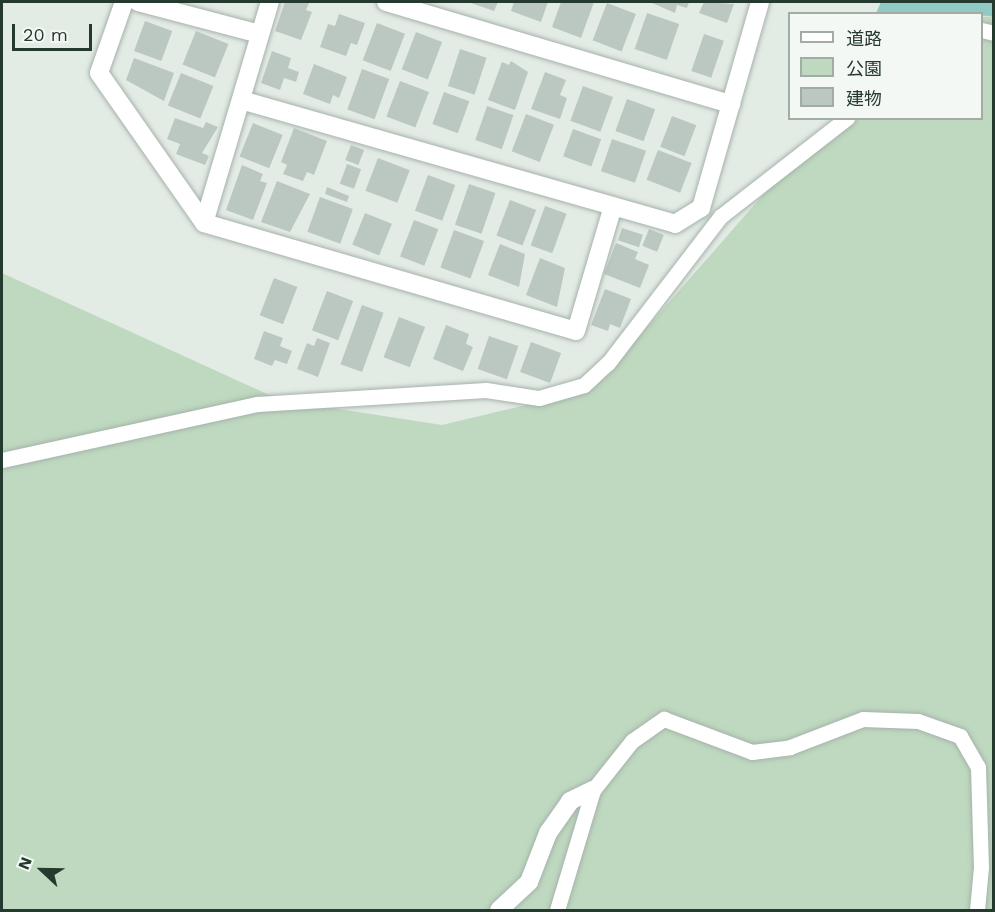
<!DOCTYPE html>
<meta charset="utf-8">
<style>
body{margin:0}
#map{position:relative;width:995px;height:912px;overflow:hidden;background:#e3ebe5;font-family:"Work Sans","Noto Sans JP",sans-serif}
div>[style]{position:absolute}
[style*='--x']{left:calc(var(--x)*1px);top:calc(var(--y)*1px);width:calc(var(--w)*1px);rotate:calc(var(--a)*1deg)}
.green>*{inset:0;background:#bed9bf}
.water>*{inset:0;background:#91c9c4}
.building>*{inset:0;background:#bbc8c1;transform-origin:0 0}
.roads{filter:drop-shadow(0 0 2px #a6b2ab) drop-shadow(0 0 2px #a6b2ab)}
.lane>*{height:15px;margin:-7.5px;padding:0 7.5px;transform-origin:7.5px;border-radius:7.5px;background:#fff}
.street>*{height:18px;margin:-9px;padding:0 9px;transform-origin:9px;border-radius:9px;background:#fff}
span{translate:-50% -50%;white-space:nowrap;text-align:center;line-height:1.15;-webkit-text-stroke:4.5px #f3f8f4;paint-order:stroke}
.frame{position:absolute;inset:0;border:3px solid #253a2f;pointer-events:none}
.legend{position:absolute;left:788px;top:12px;width:195px;height:108px;box-sizing:border-box;background:#f3f8f4;border:2px solid #a1aca5;margin:0;padding:8px 10px;list-style:none;font-size:18px;color:#253a2f}
.legend li{display:flex;align-items:center;gap:12px;height:30px}
.legend b{width:30px;border:2px solid #a1aca5}
.north{position:absolute;left:12px;top:840px;width:60px;height:60px;-webkit-text-stroke:4px #f3f8f4;paint-order:stroke;rotate:292deg;font-size:16px;font-weight:700;line-height:24px;text-align:center;color:#253a2f}
.north::after{content:'';display:block;margin:auto;width:21px;height:27px;background:#253a2f;clip-path:polygon(50% 0,100% 100%,50% 72%,0 100%)}
.scale{position:absolute;left:12px;top:24px;width:80px;height:27px;box-sizing:border-box;border:3px solid #253a2f;border-top:0;padding-left:8px;font-size:18px;line-height:21px;white-space:nowrap;color:#253a2f;-webkit-text-stroke:4px #f3f8f4;paint-order:stroke}
</style>
<div id="map">
<div class="green">
<div style="clip-path:polygon(993px 16px,993px 910px,2px 910px,2px 273px,280px 400px,442px 425px,593px 389px,777px 179px,843px 119px,982px 118px,982px 17px)"></div>
</div>
<div class="water">
<div style="clip-path:polygon(881px 2px,993px 2px,993px 16px,876px 13px)"></div>
</div>
<div class="building">
<div style="clip-path:polygon(285px 2px,309px 3px,306px 10px,312px 12px,301px 40px,275px 31px)"></div>
<div style="clip-path:polygon(468px 2px,498px 2px,494px 11px)"></div>
<div style="clip-path:polygon(514px 2px,548px 2px,541px 22px,511px 11px)"></div>
<div style="clip-path:polygon(561px 2px,594px 2px,581px 38px,552px 27px)"></div>
<div style="clip-path:polygon(650px 2px,689px 2px,687px 8px,677px 5px,675px 13px)"></div>
<div style="clip-path:polygon(704px 2px,734px 4px,727px 23px,699px 13px)"></div>
<div style="left:607px;top:3px;width:31px;height:40px;rotate:21deg"></div>
<div style="left:647px;top:13px;width:34px;height:38px;rotate:19deg"></div>
<div style="clip-path:polygon(339px 14px,365px 23px,357px 45px,351px 43px,346px 56px,320px 47px,328px 24px,335px 26px)"></div>
<div style="left:145px;top:21px;width:29px;height:32px;rotate:20deg"></div>
<div style="left:377px;top:23px;width:30px;height:40px;rotate:21deg"></div>
<div style="left:196px;top:31px;width:35px;height:36px;rotate:22deg"></div>
<div style="left:416px;top:32px;width:28px;height:40px;rotate:21deg"></div>
<div style="left:704px;top:34px;width:21px;height:39px;rotate:19deg"></div>
<div style="left:460px;top:49px;width:28px;height:39px;rotate:18deg"></div>
<div style="clip-path:polygon(272px 51px,291px 58px,288px 68px,299px 72px,296px 82px,284px 78px,280px 90px,261px 83px)"></div>
<div style="clip-path:polygon(134px 58px,174px 73px,164px 101px,126px 80px)"></div>
<div style="clip-path:polygon(511px 61px,528px 72px,515px 110px,488px 100px,502px 62px,509px 65px)"></div>
<div style="clip-path:polygon(314px 64px,347px 77px,339px 98px,333px 95px,330px 104px,303px 94px)"></div>
<div style="left:362px;top:69px;width:29px;height:43px;rotate:20deg"></div>
<div style="clip-path:polygon(545px 72px,566px 80px,560px 95px,567px 98px,560px 119px,531px 109px)"></div>
<div style="left:181px;top:73px;width:35px;height:35px;rotate:22deg"></div>
<div style="left:400px;top:81px;width:31px;height:38px;rotate:21deg"></div>
<div style="left:583px;top:86px;width:32px;height:37px;rotate:20deg"></div>
<div style="left:444px;top:92px;width:27px;height:34px;rotate:20deg"></div>
<div style="left:627px;top:99px;width:30px;height:34px;rotate:20deg"></div>
<div style="left:487px;top:106px;width:28px;height:36px;rotate:19deg"></div>
<div style="left:526px;top:114px;width:30px;height:40px;rotate:21deg"></div>
<div style="left:672px;top:116px;width:26px;height:33px;rotate:21deg"></div>
<div style="clip-path:polygon(175px 118px,203px 128px,206px 122px,218px 127px,202px 153px,209px 156px,205px 165px,176px 154px,180px 144px,167px 139px)"></div>
<div style="left:253px;top:123px;width:32px;height:36px;rotate:22deg"></div>
<div style="clip-path:polygon(294px 128px,327px 141px,314px 175px,307px 172px,303px 181px,283px 174px,287px 165px,281px 162px)"></div>
<div style="left:573px;top:129px;width:30px;height:29px;rotate:20deg"></div>
<div style="left:612px;top:139px;width:36px;height:34px;rotate:19deg"></div>
<div style="left:351px;top:145px;width:14px;height:16px;rotate:21deg"></div>
<div style="left:658px;top:150px;width:36px;height:32px;rotate:21deg"></div>
<div style="left:378px;top:158px;width:34px;height:35px;rotate:21deg"></div>
<div style="left:347px;top:164px;width:15px;height:21px;rotate:20deg"></div>
<div style="clip-path:polygon(242px 165px,263px 174px,260px 181px,267px 183px,253px 220px,226px 210px)"></div>
<div style="left:428px;top:175px;width:29px;height:38px;rotate:20deg"></div>
<div style="clip-path:polygon(277px 181px,310px 194px,290px 232px,261px 222px)"></div>
<div style="left:469px;top:184px;width:28px;height:43px;rotate:19deg"></div>
<div style="clip-path:polygon(327px 187px,349px 196px,347px 202px,325px 194px)"></div>
<div style="left:320px;top:197px;width:35px;height:37px;rotate:20deg"></div>
<div style="left:510px;top:200px;width:28px;height:38px;rotate:21deg"></div>
<div style="left:545px;top:206px;width:23px;height:42px;rotate:20deg"></div>
<div style="left:365px;top:213px;width:29px;height:34px;rotate:22deg"></div>
<div style="left:414px;top:220px;width:26px;height:39px;rotate:21deg"></div>
<div style="left:622px;top:228px;width:22px;height:13px;rotate:18deg"></div>
<div style="left:649px;top:229px;width:16px;height:18px;rotate:22deg"></div>
<div style="left:454px;top:230px;width:32px;height:40px;rotate:20deg"></div>
<div style="clip-path:polygon(616px 243px,638px 252px,635px 259px,649px 265px,640px 288px,604px 274px)"></div>
<div style="clip-path:polygon(500px 244px,525px 254px,519px 287px,488px 275px)"></div>
<div style="clip-path:polygon(540px 258px,565px 268px,557px 307px,526px 295px)"></div>
<div style="left:274px;top:278px;width:25px;height:40px;rotate:21deg"></div>
<div style="clip-path:polygon(605px 289px,631px 299px,620px 328px,610px 324px,608px 331px,591px 325px)"></div>
<div style="left:327px;top:291px;width:28px;height:42px;rotate:21deg"></div>
<div style="left:362px;top:305px;width:23px;height:63px;rotate:20deg"></div>
<div style="left:399px;top:317px;width:28px;height:43px;rotate:21deg"></div>
<div style="clip-path:polygon(446px 325px,469px 334px,466px 344px,473px 347px,463px 371px,433px 359px)"></div>
<div style="clip-path:polygon(264px 331px,283px 338px,280px 346px,292px 351px,287px 364px,275px 360px,272px 366px,254px 359px)"></div>
<div style="left:489px;top:336px;width:31px;height:35px;rotate:19deg"></div>
<div style="clip-path:polygon(317px 338px,330px 343px,318px 377px,297px 369px,307px 343px,314px 346px)"></div>
<div style="left:531px;top:342px;width:32px;height:32px;rotate:20deg"></div>
</div>
<div class="roads">
<div class="lane">
<div style="--x:982;--y:30;--w:12;--a:14"></div>
<div style="--x:2;--y:460;--w:261;--a:-12.4"></div>
<div style="--x:257;--y:404;--w:229;--a:-3.5"></div>
<div style="--x:486;--y:390;--w:54;--a:8.6"></div>
<div style="--x:539;--y:398;--w:47;--a:-16.1"></div>
<div style="--x:584;--y:385;--w:33;--a:-43"></div>
<div style="--x:608;--y:363;--w:185;--a:-52.5"></div>
<div style="--x:721;--y:216;--w:160;--a:-37.9"></div>
<div style="--x:557;--y:910;--w:125;--a:-73.3"></div>
<div style="--x:593;--y:790;--w:63;--a:-51.5"></div>
<div style="--x:632;--y:741;--w:39;--a:-35"></div>
<div style="--x:664;--y:719;--w:94;--a:20.6"></div>
<div style="--x:752;--y:752;--w:38;--a:-7"></div>
<div style="--x:790;--y:747;--w:78;--a:-21"></div>
<div style="--x:863;--y:719;--w:55;--a:2.1"></div>
<div style="--x:918;--y:721;--w:45;--a:19.7"></div>
<div style="--x:960;--y:736;--w:36;--a:60"></div>
<div style="--x:978;--y:767;--w:100;--a:88.3"></div>
<div style="--x:981;--y:867;--w:43;--a:95.3"></div>
</div>
<div class="street">
<div style="--x:124;--y:2;--w:75;--a:109.4"></div>
<div style="--x:99;--y:73;--w:183;--a:55"></div>
<div style="--x:204;--y:223;--w:387;--a:16.2"></div>
<div style="--x:576;--y:331;--w:130;--a:-73.5"></div>
<div style="--x:138;--y:2;--w:126;--a:14.7"></div>
<div style="--x:386;--y:2;--w:360;--a:16.5"></div>
<div style="--x:241;--y:100;--w:451;--a:15.9"></div>
<div style="--x:675;--y:224;--w:31;--a:-32"></div>
<div style="--x:701;--y:208;--w:214;--a:-74"></div>
<div style="--x:204;--y:223;--w:231;--a:-73.4"></div>
<div style="--x:499;--y:910;--w:41;--a:-43"></div>
<div style="--x:529;--y:882;--w:53;--a:-68.8"></div>
<div style="--x:548;--y:833;--w:39;--a:-55"></div>
<div style="--x:570;--y:801;--w:25;--a:-26"></div>
</div>
</div>
<div class="frame"></div>
<ul class="legend">
<li><b style="height:8px;background:#fff"></b>道路</li>
<li><b style="height:16px;background:#bed9bf"></b>公園</li>
<li><b style="height:16px;background:#bbc8c1"></b>建物</li>
</ul>
<div class="north">N</div>
<div class="scale">20 m</div>
</div>
